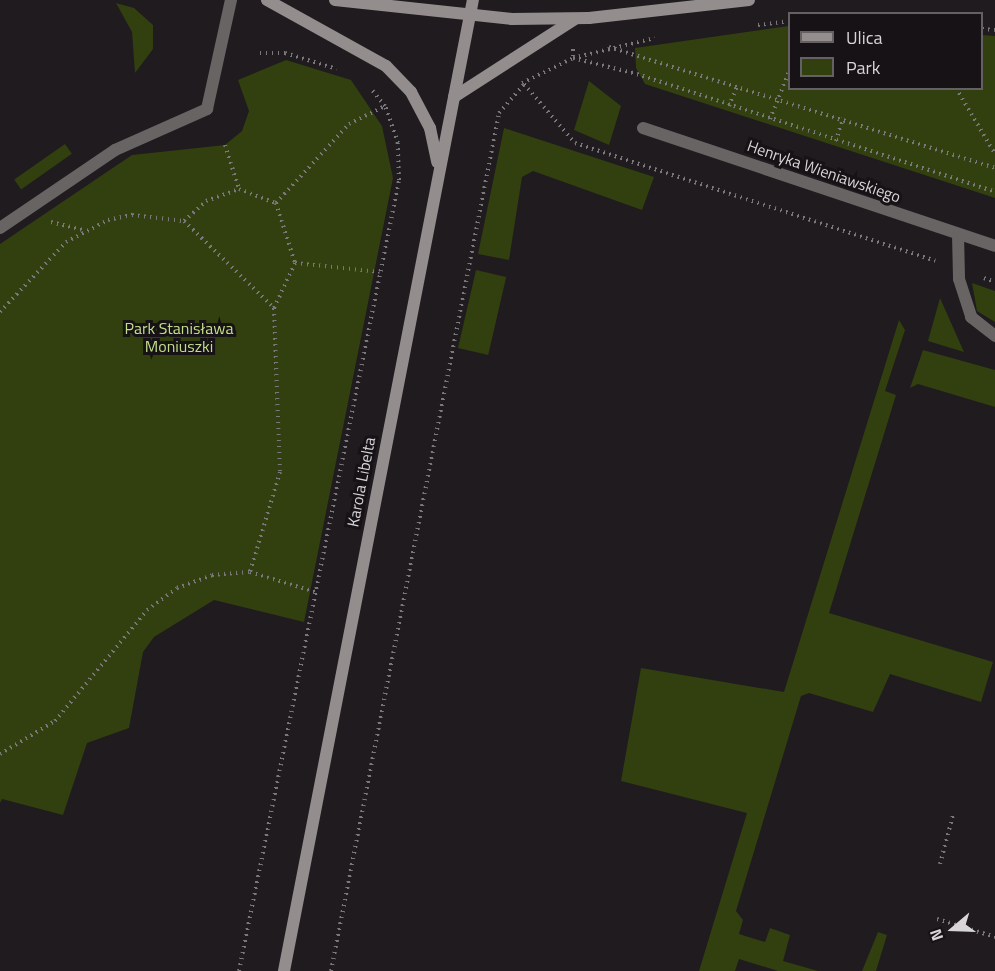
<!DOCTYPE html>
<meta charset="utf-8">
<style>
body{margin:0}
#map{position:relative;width:995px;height:971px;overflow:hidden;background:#1f1b1f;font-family:"Titillium Web",sans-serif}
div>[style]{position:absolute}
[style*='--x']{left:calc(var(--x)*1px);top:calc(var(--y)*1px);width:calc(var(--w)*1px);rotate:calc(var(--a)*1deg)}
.green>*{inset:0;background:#323f0f;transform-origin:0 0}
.path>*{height:4px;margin-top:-2px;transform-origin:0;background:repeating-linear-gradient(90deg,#7b787b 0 1.5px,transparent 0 6px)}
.lane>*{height:12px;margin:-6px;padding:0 6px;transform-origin:6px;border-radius:6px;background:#686464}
.street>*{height:12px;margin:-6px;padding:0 6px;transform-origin:6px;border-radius:6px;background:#686464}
.secondary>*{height:12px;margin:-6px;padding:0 6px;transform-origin:6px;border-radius:6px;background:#938d8e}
span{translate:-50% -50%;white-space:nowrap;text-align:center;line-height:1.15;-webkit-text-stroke:6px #161216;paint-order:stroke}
.street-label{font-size:16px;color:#d8d5d8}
.park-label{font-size:16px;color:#c2de88}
.legend{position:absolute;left:788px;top:12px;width:195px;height:78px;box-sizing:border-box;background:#161216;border:2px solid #646064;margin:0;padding:8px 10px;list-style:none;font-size:18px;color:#d8d5d8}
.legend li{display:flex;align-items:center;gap:12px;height:30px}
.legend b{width:30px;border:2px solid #646064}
.north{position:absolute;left:923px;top:899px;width:60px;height:60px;-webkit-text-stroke:4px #161216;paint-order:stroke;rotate:251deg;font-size:16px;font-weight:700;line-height:24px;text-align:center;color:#d8d5d8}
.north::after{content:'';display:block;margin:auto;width:21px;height:27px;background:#d8d5d8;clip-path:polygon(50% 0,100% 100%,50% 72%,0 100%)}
</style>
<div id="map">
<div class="green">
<div style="clip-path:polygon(116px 3px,134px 8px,153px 25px,153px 49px,135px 73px,132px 32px)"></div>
<div style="clip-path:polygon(789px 26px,790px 88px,982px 88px,982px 35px,995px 36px,995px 198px,645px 84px,636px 68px,635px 48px)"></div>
<div style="clip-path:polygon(286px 60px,351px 80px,382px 126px,393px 178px,304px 622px,214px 600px,154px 637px,143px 652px,129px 728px,87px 743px,63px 815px,2px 799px,0 803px,0 244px,132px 155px,225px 145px,242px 131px,249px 111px,238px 80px)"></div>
<div style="clip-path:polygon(589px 81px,621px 106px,609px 145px,574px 130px)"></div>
<div style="clip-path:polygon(504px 128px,654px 177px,642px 210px,533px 171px,522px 177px,509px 260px,478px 254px)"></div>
<div style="left:65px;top:144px;width:12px;height:62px;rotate:55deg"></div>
<div style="left:476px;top:270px;width:31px;height:80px;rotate:13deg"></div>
<div style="clip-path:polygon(972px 283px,995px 291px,995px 322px,977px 311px)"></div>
<div style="clip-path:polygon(940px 298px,964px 352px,928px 341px)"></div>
<div style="clip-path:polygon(899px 320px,905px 330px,885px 391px,896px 395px,829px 613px,993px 662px,981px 702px,890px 674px,873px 712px,809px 693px,801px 696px,736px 911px,743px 920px,739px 934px,765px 942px,770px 928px,790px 935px,783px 961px,818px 971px,778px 971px,739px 959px,735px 971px,699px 971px,747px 813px,621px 781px,641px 668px,784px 692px)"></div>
<div style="clip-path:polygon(923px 350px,995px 370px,995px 407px,918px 384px,910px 388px)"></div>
<div style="clip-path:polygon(878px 932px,887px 935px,876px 971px,862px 971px)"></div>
</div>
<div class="path">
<div style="--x:838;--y:14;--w:34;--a:0"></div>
<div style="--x:758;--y:25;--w:32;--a:-7"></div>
<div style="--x:982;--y:29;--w:13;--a:4"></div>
<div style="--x:609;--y:47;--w:405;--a:17.4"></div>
<div style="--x:573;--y:49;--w:9;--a:90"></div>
<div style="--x:573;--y:58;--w:66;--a:14"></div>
<div style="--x:637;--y:74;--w:377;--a:18.2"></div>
<div style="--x:260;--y:53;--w:25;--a:0"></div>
<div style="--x:285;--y:53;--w:54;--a:17.1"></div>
<div style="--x:522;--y:83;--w:57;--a:-26.1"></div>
<div style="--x:573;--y:58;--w:84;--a:-13.7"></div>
<div style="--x:956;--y:88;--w:77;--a:59.4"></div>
<div style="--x:729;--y:106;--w:22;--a:-68"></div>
<div style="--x:770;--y:119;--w:54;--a:-68.2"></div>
<div style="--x:836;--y:141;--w:24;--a:-73"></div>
<div style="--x:225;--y:145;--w:46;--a:72.3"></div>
<div style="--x:276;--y:203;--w:108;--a:-47.3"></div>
<div style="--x:349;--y:124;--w:40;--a:-26.6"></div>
<div style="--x:184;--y:221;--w:30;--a:-42"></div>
<div style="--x:206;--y:201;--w:35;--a:-20"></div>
<div style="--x:239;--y:189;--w:40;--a:21"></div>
<div style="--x:276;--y:203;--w:63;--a:72.4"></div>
<div style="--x:295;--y:263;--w:50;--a:115"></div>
<div style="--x:51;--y:222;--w:32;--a:14"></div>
<div style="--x:295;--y:263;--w:85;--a:6"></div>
<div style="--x:984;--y:278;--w:12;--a:20"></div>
<div style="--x:0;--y:312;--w:96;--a:-46.7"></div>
<div style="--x:66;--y:242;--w:47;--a:-27.6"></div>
<div style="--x:108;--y:220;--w:25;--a:-12"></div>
<div style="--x:132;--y:215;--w:52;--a:6.6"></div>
<div style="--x:184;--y:221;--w:125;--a:44"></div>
<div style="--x:274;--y:308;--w:164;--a:87.9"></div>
<div style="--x:280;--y:472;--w:104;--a:106.7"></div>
<div style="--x:0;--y:754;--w:64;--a:-31"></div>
<div style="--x:55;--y:721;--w:144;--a:-50.3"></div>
<div style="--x:147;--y:610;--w:37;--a:-36"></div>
<div style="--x:177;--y:588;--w:37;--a:-20"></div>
<div style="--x:212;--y:575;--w:38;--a:-5"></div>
<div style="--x:250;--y:572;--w:69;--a:16.9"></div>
<div style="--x:940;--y:864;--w:51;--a:-75.1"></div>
<div style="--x:937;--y:919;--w:61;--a:17.2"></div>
<div style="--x:239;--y:971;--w:807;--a:-78.56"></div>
<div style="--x:399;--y:180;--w:37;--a:-92"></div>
<div style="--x:398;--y:143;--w:39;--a:-109"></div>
<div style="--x:385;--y:106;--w:22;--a:-129"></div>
<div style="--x:331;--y:971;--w:874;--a:-78.92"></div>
<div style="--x:499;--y:113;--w:38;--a:-49"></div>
<div style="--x:524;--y:84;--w:78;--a:49.2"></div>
<div style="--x:575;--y:143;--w:379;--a:18.1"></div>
</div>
<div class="lane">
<div style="--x:958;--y:234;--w:45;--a:88.7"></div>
<div style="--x:959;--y:279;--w:40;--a:72"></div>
<div style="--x:971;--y:317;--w:31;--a:38"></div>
</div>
<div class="street">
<div style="--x:643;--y:128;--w:371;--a:18.5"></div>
<div style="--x:0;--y:228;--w:139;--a:-34.1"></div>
<div style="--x:115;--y:150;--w:101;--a:-24"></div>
<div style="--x:207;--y:109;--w:112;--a:-77.6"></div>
</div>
<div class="secondary">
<div style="--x:267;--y:0;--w:136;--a:29"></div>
<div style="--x:386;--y:66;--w:36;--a:46"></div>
<div style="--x:411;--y:92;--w:41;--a:62.2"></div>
<div style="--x:430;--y:128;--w:35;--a:78"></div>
<div style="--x:335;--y:0;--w:178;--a:6.1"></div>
<div style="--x:512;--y:19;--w:77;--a:-0.7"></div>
<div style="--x:589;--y:18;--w:161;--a:-6.4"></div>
<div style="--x:454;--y:97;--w:144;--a:-32.8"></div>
<div style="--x:284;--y:971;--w:989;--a:-78.99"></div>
</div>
<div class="street-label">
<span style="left:824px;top:171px;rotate:19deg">Henryka Wieniawskiego</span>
<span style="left:361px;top:482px;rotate:-79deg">Karola Libelta</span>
</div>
<div class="park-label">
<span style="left:179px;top:337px">Park Stanisława<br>Moniuszki</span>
</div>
<ul class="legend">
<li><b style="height:8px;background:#938d8e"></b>Ulica</li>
<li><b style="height:16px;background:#323f0f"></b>Park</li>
</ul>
<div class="north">N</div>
</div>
